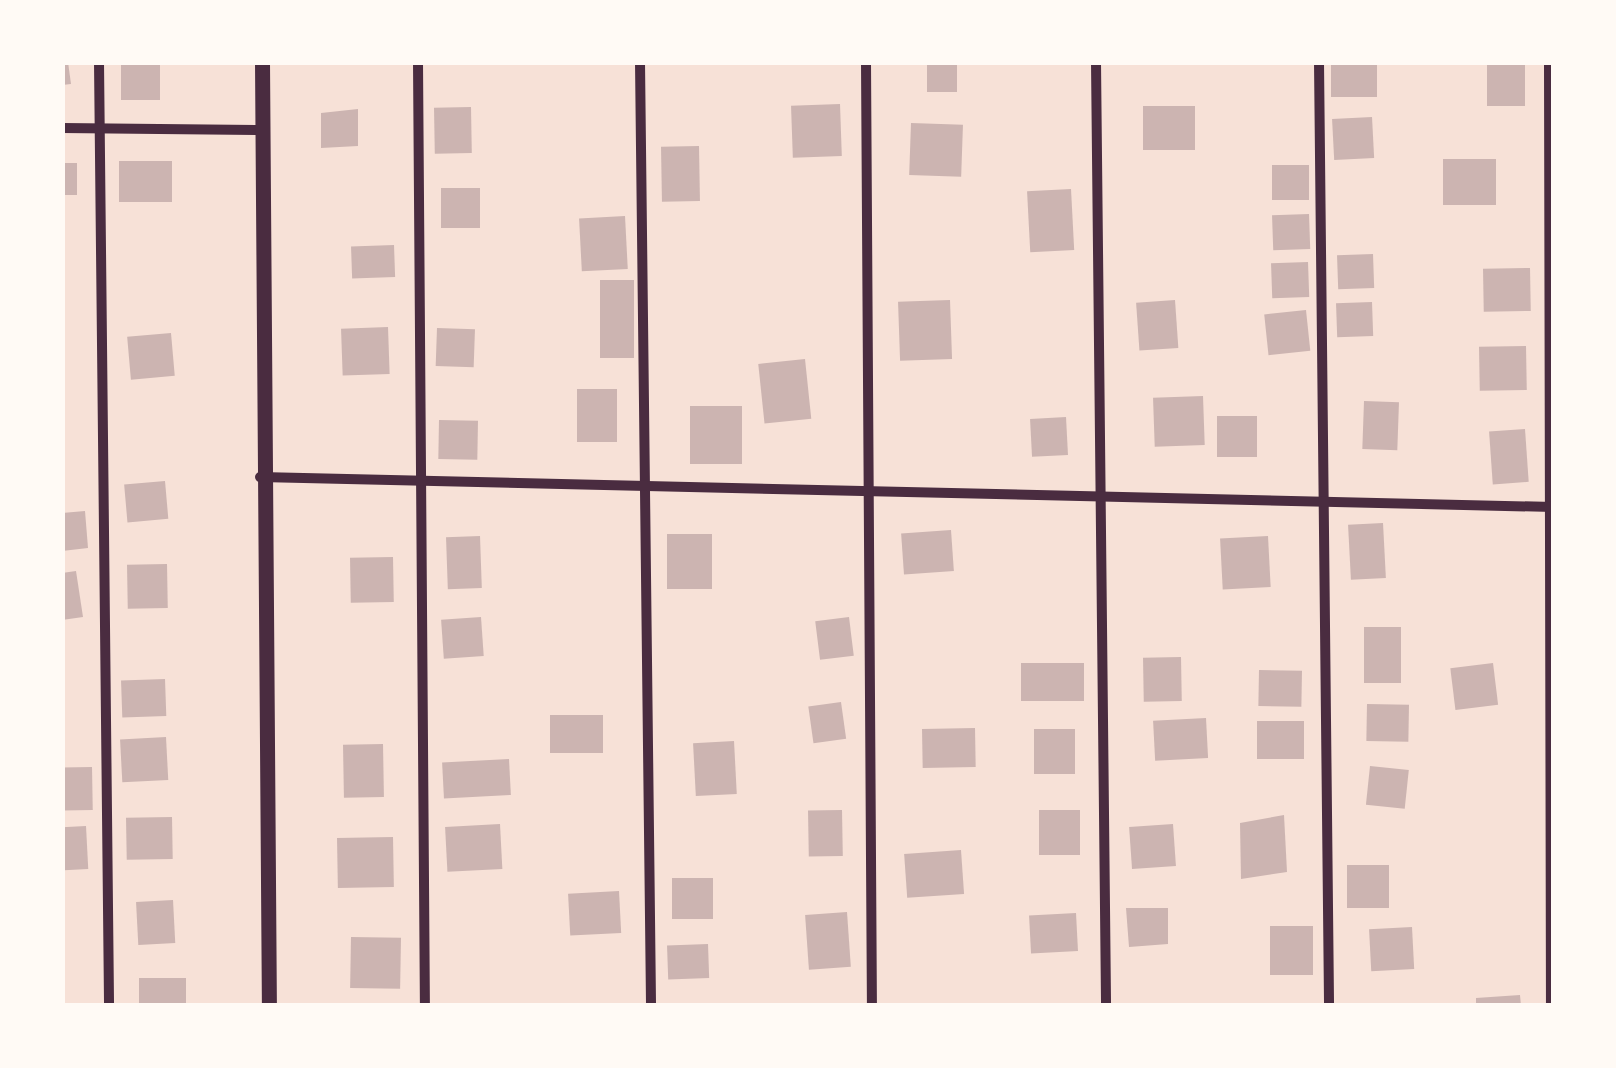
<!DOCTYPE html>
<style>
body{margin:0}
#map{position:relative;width:1616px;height:1068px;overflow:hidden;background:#f7e1d7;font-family:Montserrat,sans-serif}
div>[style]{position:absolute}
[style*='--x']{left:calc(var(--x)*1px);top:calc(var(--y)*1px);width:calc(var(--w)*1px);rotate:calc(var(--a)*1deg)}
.building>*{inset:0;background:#ccb4b1;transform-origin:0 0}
.minor>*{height:10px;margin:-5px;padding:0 5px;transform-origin:5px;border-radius:5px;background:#4a2c40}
.tertiary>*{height:15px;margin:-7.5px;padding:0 7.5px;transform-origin:7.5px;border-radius:7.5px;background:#4a2c40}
span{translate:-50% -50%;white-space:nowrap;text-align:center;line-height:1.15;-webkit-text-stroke:10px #fffaf5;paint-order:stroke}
.frame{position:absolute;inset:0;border:65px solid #fffaf5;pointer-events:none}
</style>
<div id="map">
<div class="building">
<div style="clip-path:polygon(62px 62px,68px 62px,71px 84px,62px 85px)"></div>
<div style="left:121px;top:62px;width:39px;height:38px"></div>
<div style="left:927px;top:62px;width:30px;height:30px"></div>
<div style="left:1331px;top:62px;width:46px;height:35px"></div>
<div style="left:1487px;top:62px;width:38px;height:44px"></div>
<div style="left:840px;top:104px;width:52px;height:49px;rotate:88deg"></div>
<div style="left:1143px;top:106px;width:52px;height:44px"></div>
<div style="left:471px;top:107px;width:46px;height:37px;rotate:89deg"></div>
<div style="clip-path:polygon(358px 109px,358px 146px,321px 148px,321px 113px)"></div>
<div style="left:1372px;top:117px;width:41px;height:40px;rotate:87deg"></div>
<div style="left:911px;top:123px;width:52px;height:52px;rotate:2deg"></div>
<div style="left:699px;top:146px;width:55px;height:38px;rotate:89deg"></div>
<div style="left:1443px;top:159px;width:53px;height:46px"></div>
<div style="left:119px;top:161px;width:53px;height:41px"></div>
<div style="left:62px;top:163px;width:15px;height:32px"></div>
<div style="left:1272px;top:165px;width:37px;height:35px"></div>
<div style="left:441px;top:188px;width:39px;height:40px"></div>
<div style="left:1071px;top:189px;width:61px;height:44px;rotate:87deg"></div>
<div style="left:1309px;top:214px;width:35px;height:37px;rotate:88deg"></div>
<div style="left:625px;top:216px;width:53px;height:46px;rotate:87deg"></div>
<div style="left:394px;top:245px;width:32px;height:43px;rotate:88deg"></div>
<div style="left:1373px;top:254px;width:34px;height:36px;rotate:88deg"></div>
<div style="left:1308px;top:262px;width:35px;height:37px;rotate:88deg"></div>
<div style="left:1530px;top:268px;width:43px;height:47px;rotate:89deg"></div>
<div style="left:600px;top:280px;width:34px;height:78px"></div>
<div style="left:950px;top:300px;width:59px;height:52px;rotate:88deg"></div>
<div style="left:1175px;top:300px;width:48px;height:39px;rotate:86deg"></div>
<div style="left:1372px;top:302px;width:34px;height:36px;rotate:88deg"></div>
<div style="left:1306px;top:310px;width:41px;height:42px;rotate:84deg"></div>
<div style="left:388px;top:327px;width:47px;height:47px;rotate:88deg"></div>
<div style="left:437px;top:328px;width:38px;height:38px;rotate:2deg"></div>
<div style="left:171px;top:333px;width:43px;height:44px;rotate:85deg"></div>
<div style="left:1526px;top:346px;width:44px;height:47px;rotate:89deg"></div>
<div style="left:805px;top:359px;width:60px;height:47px;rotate:84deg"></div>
<div style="left:577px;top:389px;width:40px;height:53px"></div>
<div style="left:1203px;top:396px;width:49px;height:50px;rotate:88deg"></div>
<div style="left:1364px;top:401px;width:35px;height:48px;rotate:2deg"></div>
<div style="left:690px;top:406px;width:52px;height:58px"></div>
<div style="left:1217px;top:416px;width:40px;height:41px"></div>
<div style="left:1066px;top:417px;width:38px;height:36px;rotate:87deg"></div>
<div style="left:439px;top:420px;width:39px;height:39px;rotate:1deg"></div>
<div style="left:1525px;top:429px;width:53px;height:36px;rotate:86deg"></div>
<div style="left:165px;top:481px;width:38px;height:41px;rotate:85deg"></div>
<div style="clip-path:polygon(85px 511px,88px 548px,62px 551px,62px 513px)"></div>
<div style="left:1383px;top:523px;width:55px;height:35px;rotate:87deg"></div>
<div style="left:951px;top:530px;width:41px;height:50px;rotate:86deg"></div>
<div style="left:667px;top:534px;width:45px;height:55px"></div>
<div style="left:480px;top:536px;width:52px;height:34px;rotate:88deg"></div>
<div style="left:1268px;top:536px;width:51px;height:48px;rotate:87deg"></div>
<div style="left:393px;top:557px;width:45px;height:43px;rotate:89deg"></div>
<div style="left:167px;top:564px;width:44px;height:40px;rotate:89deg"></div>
<div style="clip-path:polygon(76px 571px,83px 617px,62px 620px,62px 573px)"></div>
<div style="left:481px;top:617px;width:39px;height:40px;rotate:86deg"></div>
<div style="left:849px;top:617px;width:39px;height:34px;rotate:83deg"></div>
<div style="left:1364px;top:627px;width:37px;height:56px"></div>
<div style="left:1181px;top:657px;width:44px;height:38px;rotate:89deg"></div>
<div style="left:1084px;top:663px;width:38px;height:63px;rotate:90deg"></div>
<div style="left:1493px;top:663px;width:42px;height:43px;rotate:83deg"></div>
<div style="left:1259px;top:670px;width:43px;height:36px;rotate:1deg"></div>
<div style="left:165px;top:679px;width:37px;height:44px;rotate:88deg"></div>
<div style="left:841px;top:702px;width:37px;height:33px;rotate:82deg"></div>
<div style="left:1367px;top:704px;width:42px;height:37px;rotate:1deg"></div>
<div style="left:603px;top:715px;width:38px;height:53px;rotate:90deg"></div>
<div style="left:1206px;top:718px;width:40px;height:53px;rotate:87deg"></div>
<div style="left:1257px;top:721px;width:47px;height:38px"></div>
<div style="left:975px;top:728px;width:39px;height:53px;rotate:89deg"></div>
<div style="left:1075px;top:729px;width:45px;height:41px;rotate:90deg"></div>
<div style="left:166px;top:737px;width:43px;height:46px;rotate:87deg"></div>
<div style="left:734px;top:741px;width:53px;height:41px;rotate:87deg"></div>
<div style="left:383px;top:744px;width:53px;height:40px;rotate:89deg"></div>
<div style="left:509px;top:759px;width:36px;height:67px;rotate:87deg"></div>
<div style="left:1370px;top:766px;width:39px;height:39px;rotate:6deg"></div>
<div style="left:92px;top:767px;width:43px;height:30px;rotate:89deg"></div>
<div style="left:842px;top:810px;width:46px;height:34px;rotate:89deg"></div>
<div style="left:1080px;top:810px;width:45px;height:41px;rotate:90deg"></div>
<div style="clip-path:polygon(1284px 815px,1287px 872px,1241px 879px,1240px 823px)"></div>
<div style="left:172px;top:817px;width:42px;height:46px;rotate:89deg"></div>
<div style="left:500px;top:824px;width:45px;height:55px;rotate:87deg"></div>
<div style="left:1173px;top:824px;width:42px;height:44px;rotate:86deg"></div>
<div style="left:86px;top:826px;width:43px;height:24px;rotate:87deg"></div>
<div style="left:393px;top:837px;width:50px;height:56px;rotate:89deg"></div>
<div style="left:961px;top:850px;width:44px;height:57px;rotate:86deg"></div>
<div style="left:1347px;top:865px;width:42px;height:43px"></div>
<div style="left:713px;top:878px;width:41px;height:41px;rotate:90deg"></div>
<div style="left:619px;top:891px;width:42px;height:51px;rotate:87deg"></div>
<div style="left:173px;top:900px;width:43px;height:37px;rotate:87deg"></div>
<div style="clip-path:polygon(1126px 908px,1168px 908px,1168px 944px,1129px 947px)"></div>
<div style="left:847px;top:912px;width:55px;height:42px;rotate:86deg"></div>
<div style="left:1076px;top:913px;width:38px;height:47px;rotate:87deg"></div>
<div style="left:1270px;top:926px;width:43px;height:49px"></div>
<div style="left:1412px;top:927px;width:42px;height:43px;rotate:87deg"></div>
<div style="left:351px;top:937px;width:50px;height:51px;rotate:1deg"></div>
<div style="left:708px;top:944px;width:34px;height:41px;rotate:88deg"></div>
<div style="left:139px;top:978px;width:47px;height:28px"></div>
<div style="clip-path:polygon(1520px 995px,1521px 1006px,1476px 1006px,1476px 998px)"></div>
</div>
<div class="minor">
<div style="--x:99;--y:62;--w:944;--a:89.39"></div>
<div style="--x:418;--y:62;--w:944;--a:89.58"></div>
<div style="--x:640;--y:62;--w:944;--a:89.33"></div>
<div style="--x:866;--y:62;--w:944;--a:89.64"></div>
<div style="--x:1096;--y:62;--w:944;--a:89.39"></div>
<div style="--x:1319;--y:62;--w:944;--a:89.39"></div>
<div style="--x:1549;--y:62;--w:944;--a:89.88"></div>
<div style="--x:62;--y:128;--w:201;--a:0.6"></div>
<div style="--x:260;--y:477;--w:1294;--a:1.33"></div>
</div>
<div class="tertiary">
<div style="--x:262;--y:62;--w:944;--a:89.58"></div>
</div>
<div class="frame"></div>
</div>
